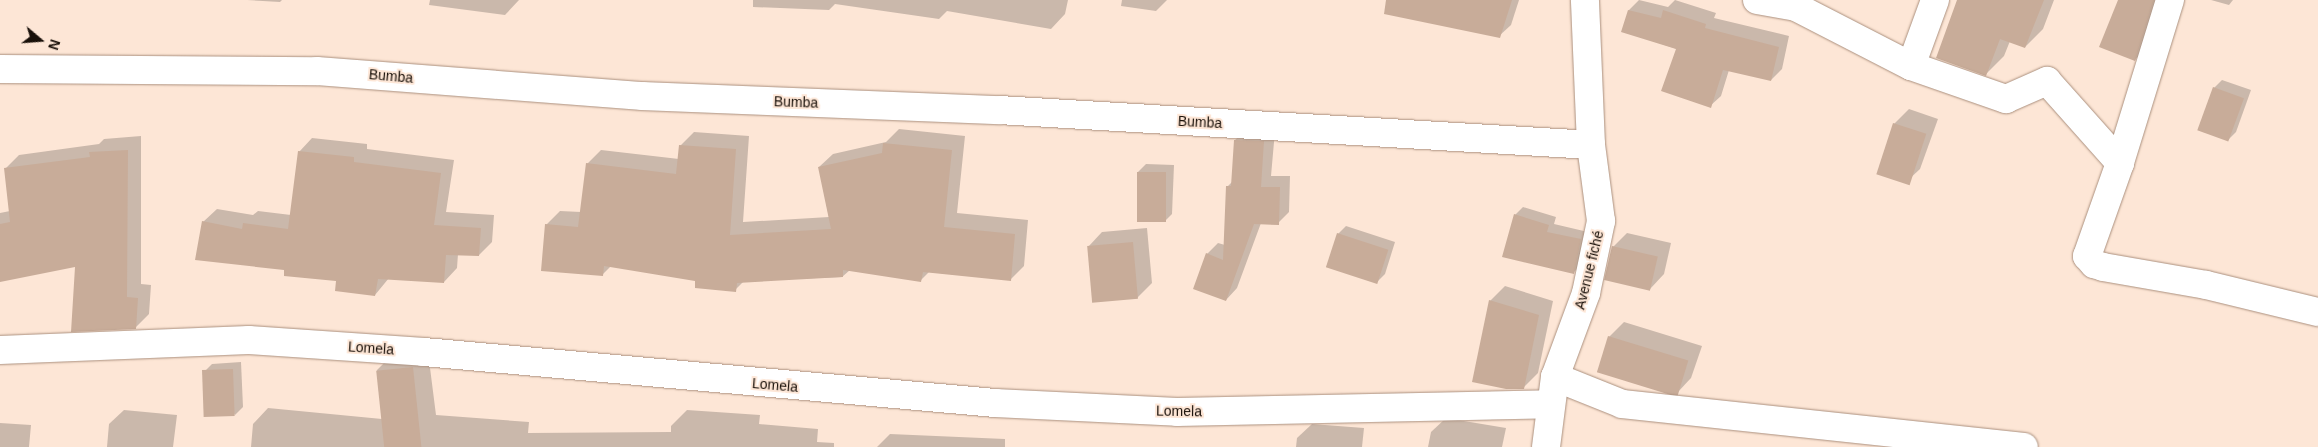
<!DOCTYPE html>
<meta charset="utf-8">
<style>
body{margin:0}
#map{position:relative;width:2318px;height:447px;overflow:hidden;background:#fde6d6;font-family:Arial,sans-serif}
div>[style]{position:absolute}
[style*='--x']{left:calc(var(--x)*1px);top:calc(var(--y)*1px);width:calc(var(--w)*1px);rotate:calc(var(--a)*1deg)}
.shadow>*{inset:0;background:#0003}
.building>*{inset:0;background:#c8ac99;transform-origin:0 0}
.roads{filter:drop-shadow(0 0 1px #ab907e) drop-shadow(0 0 1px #ab907e)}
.minor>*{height:28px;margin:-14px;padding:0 14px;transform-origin:14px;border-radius:14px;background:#fff}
span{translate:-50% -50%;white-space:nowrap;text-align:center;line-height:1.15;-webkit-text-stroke:4px #fde6d6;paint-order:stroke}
.street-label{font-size:14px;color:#191009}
.north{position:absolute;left:15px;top:15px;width:50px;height:50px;-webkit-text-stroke:4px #fde6d6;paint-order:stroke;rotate:108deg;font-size:14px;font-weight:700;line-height:20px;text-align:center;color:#191009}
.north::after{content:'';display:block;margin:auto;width:18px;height:22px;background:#191009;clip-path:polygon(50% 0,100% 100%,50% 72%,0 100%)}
</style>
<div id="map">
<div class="shadow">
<div style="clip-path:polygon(247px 0,282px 0,280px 2px)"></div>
<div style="clip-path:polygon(430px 0,519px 0,505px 15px,429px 5px)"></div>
<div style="clip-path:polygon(753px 0,1068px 0,1065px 14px,1051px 29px,947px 11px,939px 19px,835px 4px,829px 10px,753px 7px)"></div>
<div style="clip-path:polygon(1122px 0,1167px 0,1156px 11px,1121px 6px)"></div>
<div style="clip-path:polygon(1408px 0,1519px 0,1511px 25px,1499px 36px)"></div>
<div style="clip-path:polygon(1639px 0,1668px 7px,1675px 0,1716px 13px,1714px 18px,1789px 36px,1782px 69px,1771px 80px,1729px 70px,1721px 96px,1710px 106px,1677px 49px,1623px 31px,1629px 10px)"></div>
<div style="clip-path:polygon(1959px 0,2054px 0,2043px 29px,2025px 47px,2010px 41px,2004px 56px,1986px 74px)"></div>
<div style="clip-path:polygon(2119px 0,2162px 0,2148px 46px,2135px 60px)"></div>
<div style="clip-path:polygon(2211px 0,2233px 0,2229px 5px)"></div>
<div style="clip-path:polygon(2222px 80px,2251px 90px,2236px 132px,2228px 140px,2214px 88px)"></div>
<div style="clip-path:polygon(1909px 109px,1938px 119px,1920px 169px,1905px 183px,1894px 124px)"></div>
<div style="clip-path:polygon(899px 129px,965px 136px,957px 213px,1028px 220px,1024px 266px,1010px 280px,929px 272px,921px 280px,850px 270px,842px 277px,744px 281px,735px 290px,697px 280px,611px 266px,602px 275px,546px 225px,560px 211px,581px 212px,587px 164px,601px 150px,679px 159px,680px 146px,694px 132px,749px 136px,743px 222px,829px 217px,819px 167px,833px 154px,886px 142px)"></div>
<div style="clip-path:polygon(1247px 129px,1275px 131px,1271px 176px,1290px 176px,1289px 212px,1278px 223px,1261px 223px,1237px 288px,1226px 300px,1207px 254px,1218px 243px,1225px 245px,1228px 186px,1232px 182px,1235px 140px)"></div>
<div style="clip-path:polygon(141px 136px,141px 284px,151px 285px,149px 314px,135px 328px,76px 265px,0 281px,0 213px,10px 211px,5px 169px,19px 155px,99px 144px,104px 139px)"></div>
<div style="clip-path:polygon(312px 138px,367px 144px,367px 149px,454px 160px,446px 212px,494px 215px,492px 242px,479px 255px,458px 254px,457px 268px,444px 282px,389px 278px,375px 295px,337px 280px,285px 269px,203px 222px,217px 209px,253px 215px,258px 211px,291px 215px,299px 152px)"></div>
<div style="clip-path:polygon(1146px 164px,1174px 165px,1172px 214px,1164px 222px,1138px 172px)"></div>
<div style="clip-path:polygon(1523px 207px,1556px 217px,1554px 224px,1588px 232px,1582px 264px,1574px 272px,1515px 215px)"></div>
<div style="clip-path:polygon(1346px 226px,1395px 242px,1385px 274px,1377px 282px,1338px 234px)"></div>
<div style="clip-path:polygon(1147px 228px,1152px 283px,1137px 298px,1088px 247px,1102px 232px)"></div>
<div style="clip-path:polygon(1627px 233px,1671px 243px,1664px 274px,1650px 289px,1613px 247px)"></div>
<div style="clip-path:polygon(1505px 286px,1553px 301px,1538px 373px,1523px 388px,1490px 301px)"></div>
<div style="clip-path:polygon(1624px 322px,1702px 346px,1691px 378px,1677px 393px,1609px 337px)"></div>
<div style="clip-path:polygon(428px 352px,436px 415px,529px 422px,528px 433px,671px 432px,671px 426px,687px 410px,760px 415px,759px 424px,818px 429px,817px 442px,834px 443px,834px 447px,251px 447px,253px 424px,268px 408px,382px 419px,377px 370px,392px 355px)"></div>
<div style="clip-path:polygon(241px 362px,243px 407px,235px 415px,204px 372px,212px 364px)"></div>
<div style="clip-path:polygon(124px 410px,177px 415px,173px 447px,107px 447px,109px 424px)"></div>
<div style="clip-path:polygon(1446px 418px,1506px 428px,1502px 447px,1428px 447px,1431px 432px)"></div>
<div style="clip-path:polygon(0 423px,31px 425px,29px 447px,0 447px)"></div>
<div style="clip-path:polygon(1312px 424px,1364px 428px,1362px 447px,1296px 447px,1297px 438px)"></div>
<div style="clip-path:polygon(890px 434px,1005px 439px,1005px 447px,877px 447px)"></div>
</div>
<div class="building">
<div style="clip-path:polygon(1386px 0,1512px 0,1500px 38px,1384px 14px)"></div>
<div style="clip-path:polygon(1957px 0,2044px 0,2025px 48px,2000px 39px,1986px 76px,1936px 58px)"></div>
<div style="clip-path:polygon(2118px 0,2154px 0,2135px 61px,2099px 47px)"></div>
<div style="clip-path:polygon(1628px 10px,1661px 18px,1663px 10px,1706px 24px,1705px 28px,1779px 47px,1771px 81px,1723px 70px,1711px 108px,1661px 91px,1676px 49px,1621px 32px)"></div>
<div style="left:2213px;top:87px;width:33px;height:46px;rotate:20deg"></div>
<div style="left:1893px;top:123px;width:35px;height:54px;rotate:18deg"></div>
<div style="clip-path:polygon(1234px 140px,1264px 141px,1261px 187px,1280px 187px,1279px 225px,1254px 224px,1226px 301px,1193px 289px,1206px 253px,1223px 260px,1226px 186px,1231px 186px)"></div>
<div style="clip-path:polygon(883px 143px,952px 150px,944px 227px,1015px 234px,1011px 281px,923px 272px,921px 282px,843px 270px,843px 277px,737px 283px,736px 292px,695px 288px,695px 281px,604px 266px,603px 276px,541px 271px,545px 224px,578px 227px,586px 163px,676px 174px,679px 145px,736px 149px,730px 235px,831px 229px,818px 167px,882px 153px)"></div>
<div style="clip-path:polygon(128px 150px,127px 297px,138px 298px,136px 329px,71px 332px,75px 267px,0 282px,0 224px,10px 222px,4px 168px,90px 157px,89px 152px)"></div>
<div style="clip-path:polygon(298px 151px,354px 157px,354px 162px,441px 173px,434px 225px,481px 228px,479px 256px,446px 255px,444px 283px,378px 279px,375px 296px,335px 291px,336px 281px,284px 276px,284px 270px,195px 260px,202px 221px,242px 229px,243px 223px,288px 229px)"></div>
<div style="left:1137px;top:172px;width:29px;height:50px"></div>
<div style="clip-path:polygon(1514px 214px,1549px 225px,1547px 232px,1581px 239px,1574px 274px,1502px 257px)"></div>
<div style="left:1337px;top:233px;width:54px;height:36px;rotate:18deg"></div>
<div style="left:1133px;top:242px;width:57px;height:46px;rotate:85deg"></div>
<div style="left:1612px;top:246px;width:47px;height:35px;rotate:13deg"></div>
<div style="clip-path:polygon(1489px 300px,1539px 315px,1524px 389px,1506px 389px,1472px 382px)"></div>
<div style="left:1608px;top:336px;width:84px;height:38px;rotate:17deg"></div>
<div style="left:413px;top:367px;width:81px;height:37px;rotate:84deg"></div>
<div style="left:233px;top:369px;width:47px;height:31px;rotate:88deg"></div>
</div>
<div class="roads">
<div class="minor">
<div style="--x:1757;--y:0;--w:40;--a:10"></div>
<div style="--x:1796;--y:7;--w:129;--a:27.2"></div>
<div style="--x:1911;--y:66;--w:101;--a:19.2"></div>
<div style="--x:2006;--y:99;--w:45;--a:-23.7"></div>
<div style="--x:2047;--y:81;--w:110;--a:48.3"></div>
<div style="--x:2170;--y:0;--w:170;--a:107.1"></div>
<div style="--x:2120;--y:163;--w:99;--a:109.5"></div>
<div style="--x:2087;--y:256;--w:11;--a:49"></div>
<div style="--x:2094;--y:264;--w:9;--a:18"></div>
<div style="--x:2103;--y:267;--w:105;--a:9.9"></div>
<div style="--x:2206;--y:285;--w:115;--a:13.6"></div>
<div style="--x:1911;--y:66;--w:70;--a:-70"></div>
<div style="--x:0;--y:69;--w:317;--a:0.4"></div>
<div style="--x:317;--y:71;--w:327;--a:4.4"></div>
<div style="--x:643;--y:96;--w:356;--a:2.3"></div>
<div style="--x:999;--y:110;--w:593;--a:3.38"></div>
<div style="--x:0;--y:350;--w:249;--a:-2.3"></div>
<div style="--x:249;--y:340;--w:175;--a:3.9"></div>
<div style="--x:424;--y:352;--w:573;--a:5.1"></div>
<div style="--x:995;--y:403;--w:182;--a:2.8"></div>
<div style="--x:1177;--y:412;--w:374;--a:-1.2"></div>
<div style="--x:1555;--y:377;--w:72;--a:21.9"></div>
<div style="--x:1622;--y:404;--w:404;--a:6.1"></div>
<div style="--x:1546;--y:447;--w:71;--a:-82.7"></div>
<div style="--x:1555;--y:377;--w:90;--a:-69.7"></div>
<div style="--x:1586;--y:293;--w:74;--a:-78.2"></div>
<div style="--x:1601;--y:221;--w:77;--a:-97.5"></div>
<div style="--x:1591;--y:145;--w:145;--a:-92.4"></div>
</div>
</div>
<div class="street-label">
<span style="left:391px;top:76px;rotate:5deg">Bumba</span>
<span style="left:796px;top:102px;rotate:2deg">Bumba</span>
<span style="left:1200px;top:122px;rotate:3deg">Bumba</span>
<span style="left:1589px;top:270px;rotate:-76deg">Avenue fiché</span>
<span style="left:371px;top:348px;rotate:4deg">Lomela</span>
<span style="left:775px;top:385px;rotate:5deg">Lomela</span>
<span style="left:1179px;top:411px;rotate:1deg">Lomela</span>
</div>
<div class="north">N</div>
</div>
